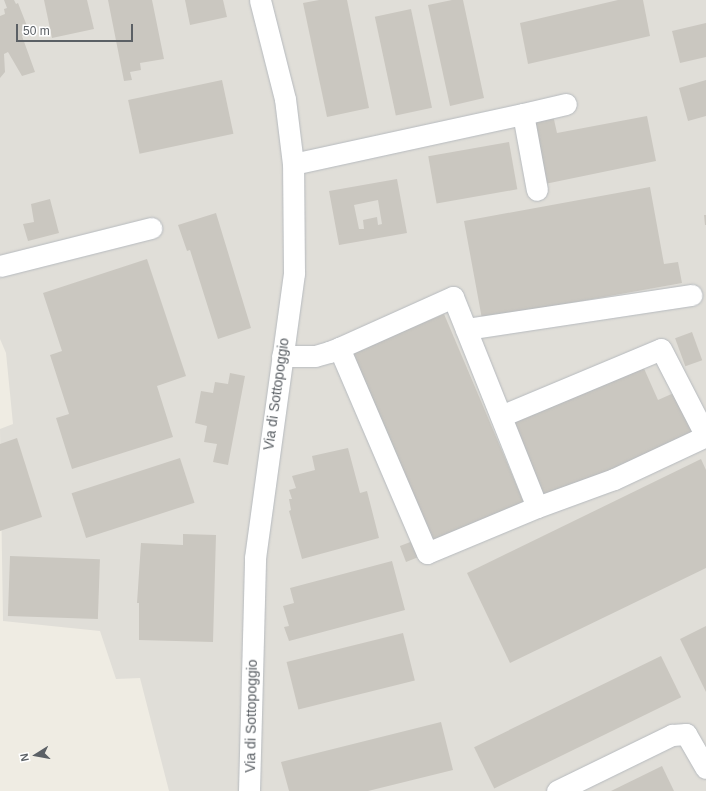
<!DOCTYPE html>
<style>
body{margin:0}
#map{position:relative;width:706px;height:791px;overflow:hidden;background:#efece3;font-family:Arial,sans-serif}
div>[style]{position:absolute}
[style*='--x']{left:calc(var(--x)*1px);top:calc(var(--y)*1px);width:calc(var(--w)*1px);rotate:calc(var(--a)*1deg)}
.industrial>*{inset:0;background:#e0ded8}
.building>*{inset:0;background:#cac7c0;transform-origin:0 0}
.roads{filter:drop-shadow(0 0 1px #b6babe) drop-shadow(0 0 1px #b6babe)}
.minor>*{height:21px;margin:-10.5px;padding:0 10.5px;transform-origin:10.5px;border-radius:10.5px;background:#fff}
span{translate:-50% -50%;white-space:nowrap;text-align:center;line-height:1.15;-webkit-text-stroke:3.5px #fff;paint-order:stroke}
.street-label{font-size:14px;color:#5b6065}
.north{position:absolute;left:16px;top:735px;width:40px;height:40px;-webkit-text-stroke:3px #fff;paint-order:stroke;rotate:259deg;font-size:11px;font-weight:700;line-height:16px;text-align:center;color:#5b6065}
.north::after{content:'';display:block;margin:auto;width:14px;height:18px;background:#5b6065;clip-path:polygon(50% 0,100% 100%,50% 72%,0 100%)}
.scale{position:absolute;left:16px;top:24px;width:117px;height:18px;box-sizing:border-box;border:2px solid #5b6065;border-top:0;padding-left:5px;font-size:12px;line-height:14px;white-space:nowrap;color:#5b6065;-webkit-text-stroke:3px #fff;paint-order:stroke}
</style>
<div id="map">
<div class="industrial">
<div style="clip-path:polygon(0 0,706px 0,706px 791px,169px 791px,140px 678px,116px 679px,100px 631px,3px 621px,0 429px,13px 424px,6px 353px,0 339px)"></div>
</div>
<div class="building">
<div style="clip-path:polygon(4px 0,14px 0,16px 4px,18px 3px,27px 26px,27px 32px,22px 36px,35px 72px,22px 76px,8px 52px,4px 54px,5px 72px,0 78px,0 16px,5px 14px,4px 9px,7px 8px)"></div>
<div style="clip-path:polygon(44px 0,87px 0,94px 29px,52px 38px)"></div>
<div style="clip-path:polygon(108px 0,152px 0,164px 59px,140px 63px,141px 70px,130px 72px,132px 80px,124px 81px)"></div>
<div style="clip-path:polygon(185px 0,223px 0,227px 17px,190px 25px)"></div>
<div style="clip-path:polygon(319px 0,347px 0,369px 108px,327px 117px,303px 3px)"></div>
<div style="clip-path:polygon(452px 0,463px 0,484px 98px,450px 106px,428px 5px)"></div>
<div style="clip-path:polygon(618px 0,643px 0,650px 36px,528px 64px,520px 23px)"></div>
<div style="left:411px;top:9px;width:101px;height:37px;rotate:78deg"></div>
<div style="clip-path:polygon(706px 23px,706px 57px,680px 63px,672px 31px)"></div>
<div style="left:222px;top:80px;width:55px;height:96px;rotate:78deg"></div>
<div style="clip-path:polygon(706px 80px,706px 116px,688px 121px,679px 88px)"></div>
<div style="clip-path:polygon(553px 115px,557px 133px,647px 116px,656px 161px,540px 185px,528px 120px)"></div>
<div style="left:509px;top:142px;width:48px;height:82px;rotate:80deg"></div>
<div style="clip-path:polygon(evenodd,397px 179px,407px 233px,339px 245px,329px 191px,397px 179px,378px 200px,382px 224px,378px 225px,377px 217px,363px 220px,364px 229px,359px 229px,354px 205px,378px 200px)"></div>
<div style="clip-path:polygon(650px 187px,664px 264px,678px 262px,682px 283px,482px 319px,464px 221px)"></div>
<div style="clip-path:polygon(50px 199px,59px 233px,28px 241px,23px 224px,34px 222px,31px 204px)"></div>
<div style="clip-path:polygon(216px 213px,251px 328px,218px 339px,190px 250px,187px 251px,178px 225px)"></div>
<div style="clip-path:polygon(704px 215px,706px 215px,706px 225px,705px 225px)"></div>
<div style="clip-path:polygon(147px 259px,186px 376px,157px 386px,173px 437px,72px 469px,56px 418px,69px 414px,50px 355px,62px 351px,43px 293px)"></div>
<div style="left:444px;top:314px;width:205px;height:100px;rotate:67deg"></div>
<div style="left:692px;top:332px;width:30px;height:18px;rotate:70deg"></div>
<div style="clip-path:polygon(642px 364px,658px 400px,676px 392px,694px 435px,545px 499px,512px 420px)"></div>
<div style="clip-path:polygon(230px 373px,245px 376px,228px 465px,213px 462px,217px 444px,204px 442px,207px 426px,195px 423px,201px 391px,213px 393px,215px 382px,228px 384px)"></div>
<div style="clip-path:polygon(17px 438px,42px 517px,0 531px,0 444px)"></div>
<div style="clip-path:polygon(348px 448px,360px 493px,367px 491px,379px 538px,302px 559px,289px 511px,291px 510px,289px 499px,292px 499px,289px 490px,296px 488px,292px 476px,315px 470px,312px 456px)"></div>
<div style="left:180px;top:458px;width:47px;height:114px;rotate:72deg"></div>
<div style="clip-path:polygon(701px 459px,706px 470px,706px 568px,510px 663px,467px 573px)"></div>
<div style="clip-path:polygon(183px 534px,216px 535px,213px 642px,139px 640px,139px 603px,137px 603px,141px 543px,183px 545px)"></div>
<div style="left:413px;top:541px;width:17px;height:14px;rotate:69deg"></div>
<div style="left:10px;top:556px;width:90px;height:60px;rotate:2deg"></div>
<div style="clip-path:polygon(392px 561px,405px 610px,289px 641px,284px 627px,289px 626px,283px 606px,294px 603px,290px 588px)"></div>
<div style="clip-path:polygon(706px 626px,706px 692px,680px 639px)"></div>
<div style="left:403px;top:633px;width:49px;height:120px;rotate:76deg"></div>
<div style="left:661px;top:656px;width:46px;height:208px;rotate:64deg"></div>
<div style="clip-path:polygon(441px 722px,453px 770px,368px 791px,289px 791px,281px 762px)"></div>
<div style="clip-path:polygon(662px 766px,674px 791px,611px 791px)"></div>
</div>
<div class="roads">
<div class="minor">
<div style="--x:523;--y:114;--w:44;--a:-13.1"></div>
<div style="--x:293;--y:164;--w:235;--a:-12.3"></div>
<div style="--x:523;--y:114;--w:77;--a:79.6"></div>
<div style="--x:0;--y:266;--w:156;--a:-14.1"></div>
<div style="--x:466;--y:329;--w:228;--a:-8.6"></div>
<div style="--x:282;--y:356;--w:33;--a:0"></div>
<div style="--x:315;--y:356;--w:15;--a:-16"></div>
<div style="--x:329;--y:352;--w:11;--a:-22"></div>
<div style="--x:339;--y:348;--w:125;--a:-24.1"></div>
<div style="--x:453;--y:297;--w:226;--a:68.2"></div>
<div style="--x:537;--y:507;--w:119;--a:157.3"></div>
<div style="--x:427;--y:553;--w:223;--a:-113.2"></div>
<div style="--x:501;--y:416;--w:173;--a:-22.7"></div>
<div style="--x:661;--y:349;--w:98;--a:62.7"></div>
<div style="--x:706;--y:436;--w:102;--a:154.9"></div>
<div style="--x:614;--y:479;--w:82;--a:160"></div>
<div style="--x:249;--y:791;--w:233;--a:-88.5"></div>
<div style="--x:255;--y:558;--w:288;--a:-82.2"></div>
<div style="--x:294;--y:273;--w:109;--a:-90.5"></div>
<div style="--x:293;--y:164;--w:65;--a:-97"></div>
<div style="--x:285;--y:99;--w:102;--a:-104.2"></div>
<div style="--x:557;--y:791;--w:128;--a:-26"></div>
<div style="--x:672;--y:735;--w:14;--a:-4"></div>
<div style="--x:686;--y:734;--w:39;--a:60"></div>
</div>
</div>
<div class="street-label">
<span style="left:276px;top:394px;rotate:-82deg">Via di Sottopoggio</span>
<span style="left:251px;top:716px;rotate:-89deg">Via di Sottopoggio</span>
</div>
<div class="north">N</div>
<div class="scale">50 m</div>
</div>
